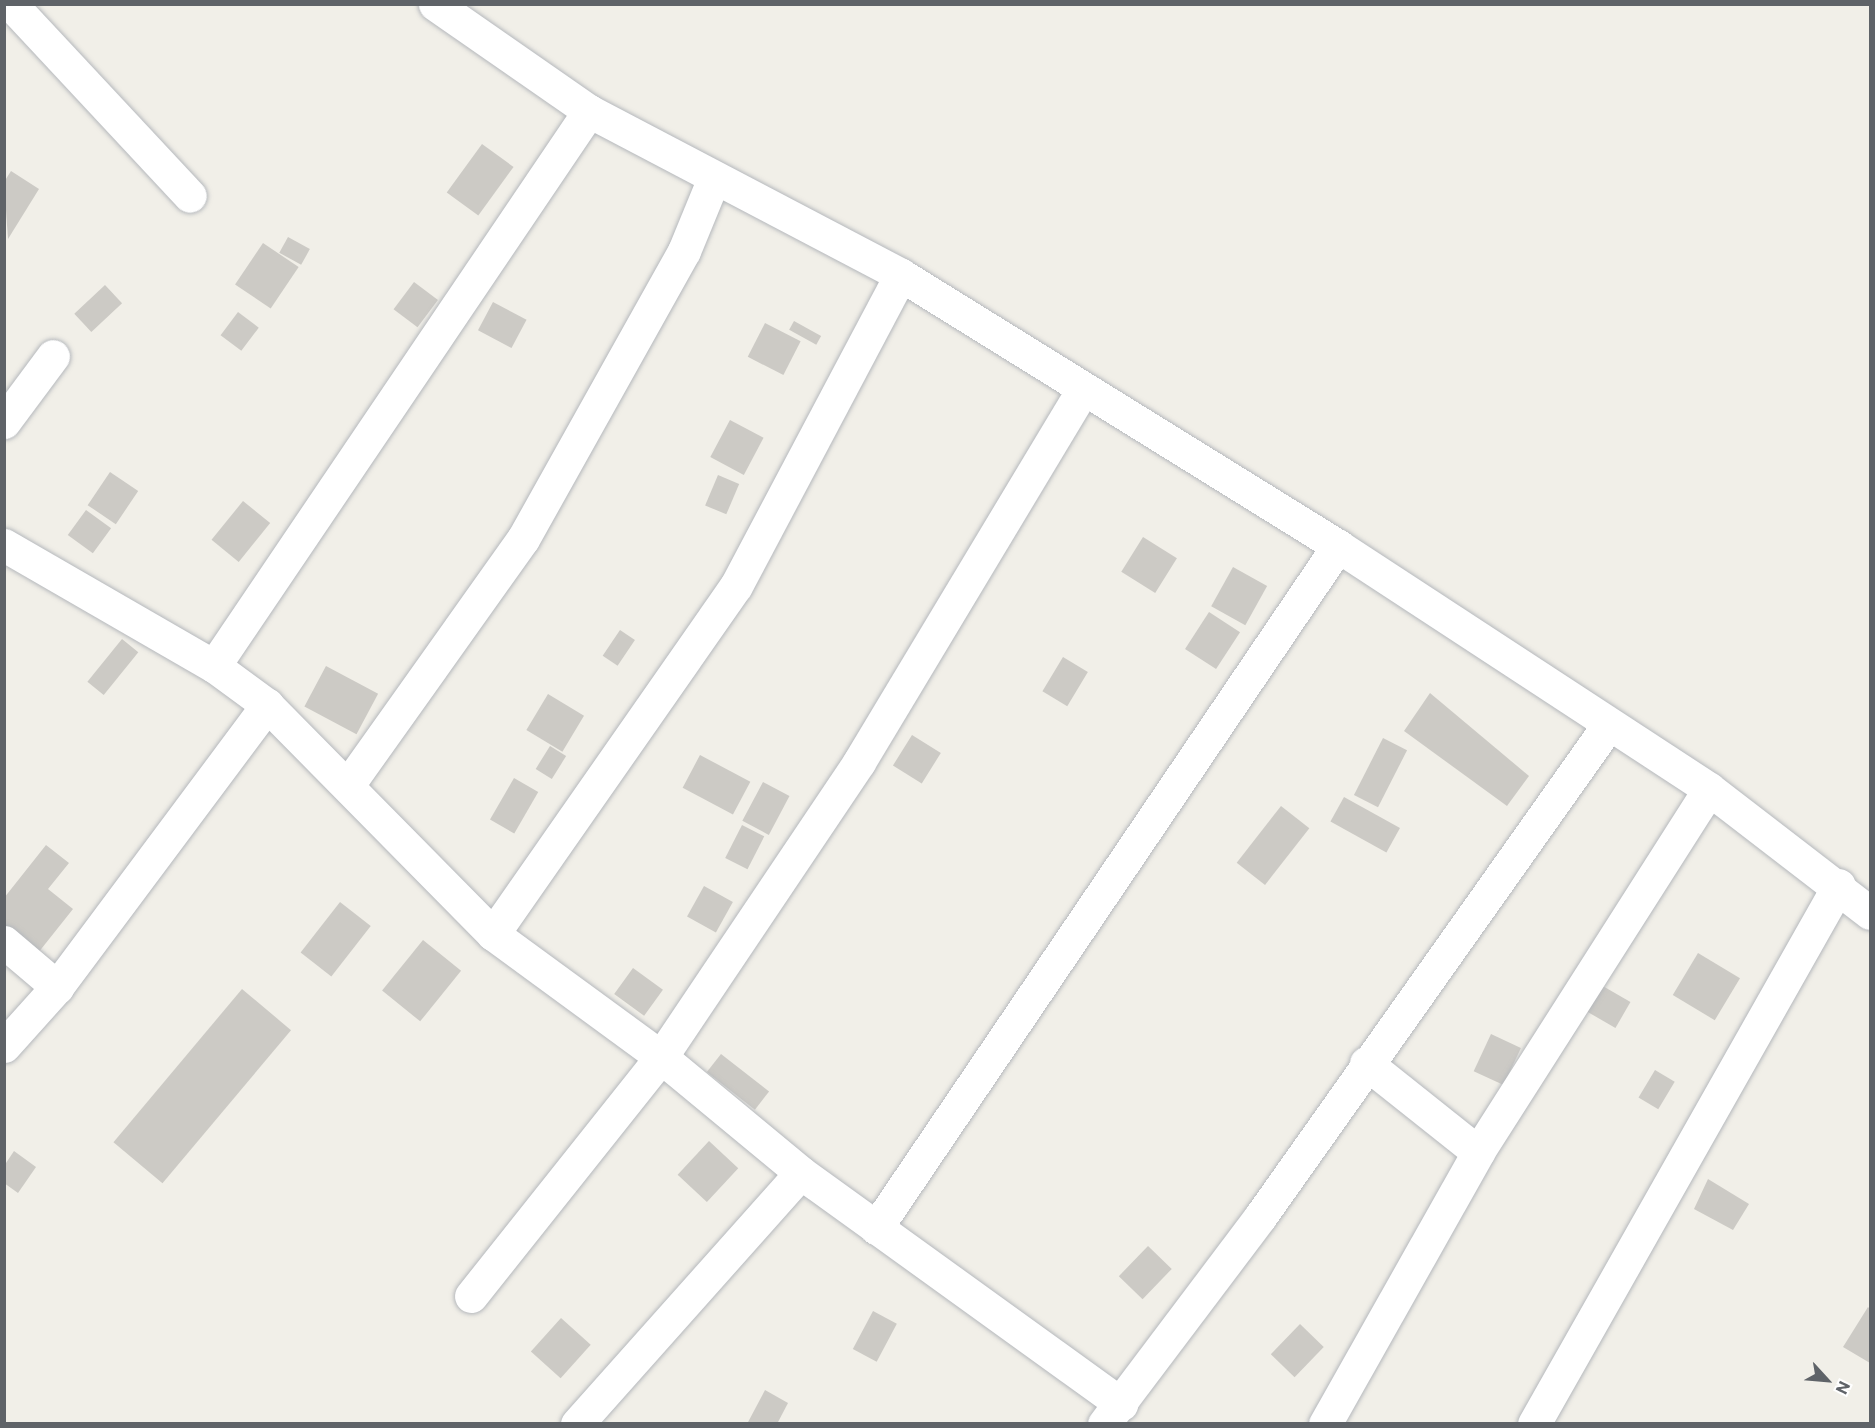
<!DOCTYPE html>
<style>
body{margin:0}
#map{position:relative;width:1875px;height:1428px;overflow:hidden;background:#f1efe8;font-family:Commissioner,sans-serif}
div>[style]{position:absolute}
[style*='--x']{left:calc(var(--x)*1px);top:calc(var(--y)*1px);width:calc(var(--w)*1px);rotate:calc(var(--a)*1deg)}
.building>*{inset:0;background:#cccac5;transform-origin:0 0}
.roads{filter:drop-shadow(0 0 2px #b5b8bc) drop-shadow(0 0 2px #b5b8bc)}
.minor>*{height:33px;margin:-16.5px;padding:0 16.5px;transform-origin:16.5px;border-radius:16.5px;background:#fff}
span{translate:-50% -50%;white-space:nowrap;text-align:center;line-height:1.15;-webkit-text-stroke:5px #fff;paint-order:stroke}
.frame{position:absolute;inset:0;border:6px solid #5f6368;pointer-events:none}
.north{position:absolute;left:1797px;top:1350px;width:60px;height:60px;-webkit-text-stroke:4px #fff;paint-order:stroke;rotate:116deg;font-size:16px;font-weight:700;line-height:24px;text-align:center;color:#5f6368}
.north::after{content:'';display:block;margin:auto;width:21px;height:27px;background:#5f6368;clip-path:polygon(50% 0,100% 100%,50% 72%,0 100%)}
</style>
<div id="map">
<div class="building">
<div style="left:482px;top:144px;width:39px;height:60px;rotate:36deg"></div>
<div style="clip-path:polygon(11px 171px,39px 189px,8px 239px,4px 182px)"></div>
<div style="left:288px;top:237px;width:25px;height:18px;rotate:29deg"></div>
<div style="left:263px;top:243px;width:43px;height:50px;rotate:34deg"></div>
<div style="left:414px;top:282px;width:30px;height:34px;rotate:37deg"></div>
<div style="left:105px;top:285px;width:25px;height:42px;rotate:47deg"></div>
<div style="left:493px;top:302px;width:38px;height:32px;rotate:28deg"></div>
<div style="left:238px;top:312px;width:26px;height:29px;rotate:37deg"></div>
<div style="left:794px;top:321px;width:31px;height:10px;rotate:29deg"></div>
<div style="left:765px;top:323px;width:40px;height:38px;rotate:27deg"></div>
<div style="left:730px;top:420px;width:38px;height:42px;rotate:28deg"></div>
<div style="left:110px;top:472px;width:34px;height:40px;rotate:34deg"></div>
<div style="left:718px;top:475px;width:23px;height:33px;rotate:23deg"></div>
<div style="left:243px;top:501px;width:35px;height:50px;rotate:39deg"></div>
<div style="left:86px;top:510px;width:31px;height:31px;rotate:36deg"></div>
<div style="left:1143px;top:537px;width:40px;height:41px;rotate:32deg"></div>
<div style="left:1233px;top:567px;width:39px;height:45px;rotate:29deg"></div>
<div style="left:1209px;top:612px;width:37px;height:44px;rotate:33deg"></div>
<div style="left:620px;top:630px;width:18px;height:31px;rotate:34deg"></div>
<div style="left:122px;top:639px;width:21px;height:55px;rotate:39deg"></div>
<div style="left:1063px;top:657px;width:29px;height:40px;rotate:31deg"></div>
<div style="left:326px;top:666px;width:59px;height:46px;rotate:28deg"></div>
<div style="clip-path:polygon(1430px 693px,1529px 776px,1507px 806px,1404px 731px)"></div>
<div style="left:548px;top:694px;width:42px;height:42px;rotate:31deg"></div>
<div style="left:912px;top:735px;width:34px;height:36px;rotate:32deg"></div>
<div style="left:1383px;top:738px;width:27px;height:64px;rotate:27deg"></div>
<div style="left:550px;top:746px;width:19px;height:27px;rotate:32deg"></div>
<div style="left:700px;top:755px;width:57px;height:37px;rotate:28deg"></div>
<div style="left:514px;top:778px;width:28px;height:48px;rotate:30deg"></div>
<div style="left:763px;top:782px;width:30px;height:44px;rotate:28deg"></div>
<div style="left:1344px;top:797px;width:64px;height:28px;rotate:29deg"></div>
<div style="left:1281px;top:806px;width:36px;height:72px;rotate:38deg"></div>
<div style="left:742px;top:825px;width:25px;height:37px;rotate:27deg"></div>
<div style="clip-path:polygon(46px 845px,69px 863px,48px 889px,73px 909px,38px 953px,4px 927px,4px 898px)"></div>
<div style="left:704px;top:886px;width:33px;height:35px;rotate:29deg"></div>
<div style="left:340px;top:902px;width:39px;height:64px;rotate:38deg"></div>
<div style="left:423px;top:940px;width:49px;height:65px;rotate:39deg"></div>
<div style="left:1698px;top:953px;width:49px;height:49px;rotate:31deg"></div>
<div style="left:633px;top:968px;width:37px;height:32px;rotate:36deg"></div>
<div style="left:1601px;top:985px;width:34px;height:30px;rotate:30deg"></div>
<div style="left:242px;top:989px;width:64px;height:200px;rotate:40deg"></div>
<div style="left:1491px;top:1034px;width:33px;height:41px;rotate:25deg"></div>
<div style="left:721px;top:1054px;width:61px;height:23px;rotate:38deg"></div>
<div style="left:1655px;top:1070px;width:23px;height:32px;rotate:31deg"></div>
<div style="left:709px;top:1141px;width:40px;height:46px;rotate:43deg"></div>
<div style="clip-path:polygon(14px 1151px,36px 1167px,18px 1193px,4px 1183px,4px 1166px)"></div>
<div style="clip-path:polygon(1708px 1179px,1749px 1204px,1733px 1230px,1694px 1209px)"></div>
<div style="left:1148px;top:1246px;width:33px;height:42px;rotate:44deg"></div>
<div style="clip-path:polygon(1868px 1307px,1870px 1309px,1870px 1363px,1843px 1347px)"></div>
<div style="left:873px;top:1311px;width:27px;height:43px;rotate:28deg"></div>
<div style="left:561px;top:1318px;width:40px;height:45px;rotate:42deg"></div>
<div style="left:1300px;top:1324px;width:33px;height:42px;rotate:44deg"></div>
<div style="clip-path:polygon(765px 1390px,788px 1403px,777px 1424px,747px 1424px)"></div>
</div>
<div class="roads">
<div class="minor">
<div style="--x:11;--y:4;--w:262;--a:47"></div>
<div style="--x:435;--y:4;--w:188;--a:34.8"></div>
<div style="--x:589;--y:111;--w:352;--a:27.7"></div>
<div style="--x:901;--y:275;--w:514;--a:31.8"></div>
<div style="--x:1338;--y:546;--w:443;--a:33.2"></div>
<div style="--x:1709;--y:789;--w:203;--a:37.6"></div>
<div style="--x:4;--y:422;--w:82;--a:-53.4"></div>
<div style="--x:4;--y:545;--w:242;--a:30"></div>
<div style="--x:214;--y:666;--w:66;--a:36.3"></div>
<div style="--x:214;--y:666;--w:670;--a:-55.95"></div>
<div style="--x:348;--y:785;--w:302;--a:-54.6"></div>
<div style="--x:523;--y:539;--w:330;--a:-60.8"></div>
<div style="--x:684;--y:251;--w:79;--a:-67.7"></div>
<div style="--x:493;--y:934;--w:424;--a:-55.1"></div>
<div style="--x:736;--y:586;--w:352;--a:-62.1"></div>
<div style="--x:4;--y:942;--w:70;--a:40.3"></div>
<div style="--x:4;--y:1046;--w:79;--a:-48.1"></div>
<div style="--x:57;--y:987;--w:352;--a:-53.3"></div>
<div style="--x:267;--y:705;--w:322;--a:45.4"></div>
<div style="--x:493;--y:934;--w:208;--a:36.2"></div>
<div style="--x:661;--y:1057;--w:182;--a:39.6"></div>
<div style="--x:801;--y:1173;--w:395;--a:35.8"></div>
<div style="--x:1366;--y:1063;--w:143;--a:38.5"></div>
<div style="--x:876;--y:1228;--w:824;--a:-55.89"></div>
<div style="--x:471;--y:1296;--w:305;--a:-51.5"></div>
<div style="--x:661;--y:1057;--w:355;--a:-56.1"></div>
<div style="--x:859;--y:762;--w:435;--a:-59"></div>
<div style="--x:577;--y:1424;--w:336;--a:-48.3"></div>
<div style="--x:1104;--y:1424;--w:259;--a:-53"></div>
<div style="--x:1260;--y:1217;--w:604;--a:-54.7"></div>
<div style="--x:1325;--y:1424;--w:312;--a:-60.6"></div>
<div style="--x:1478;--y:1152;--w:430;--a:-57.5"></div>
<div style="--x:1534;--y:1424;--w:619;--a:-60.5"></div>
</div>
</div>
<div class="frame"></div>
<div class="north">N</div>
</div>
